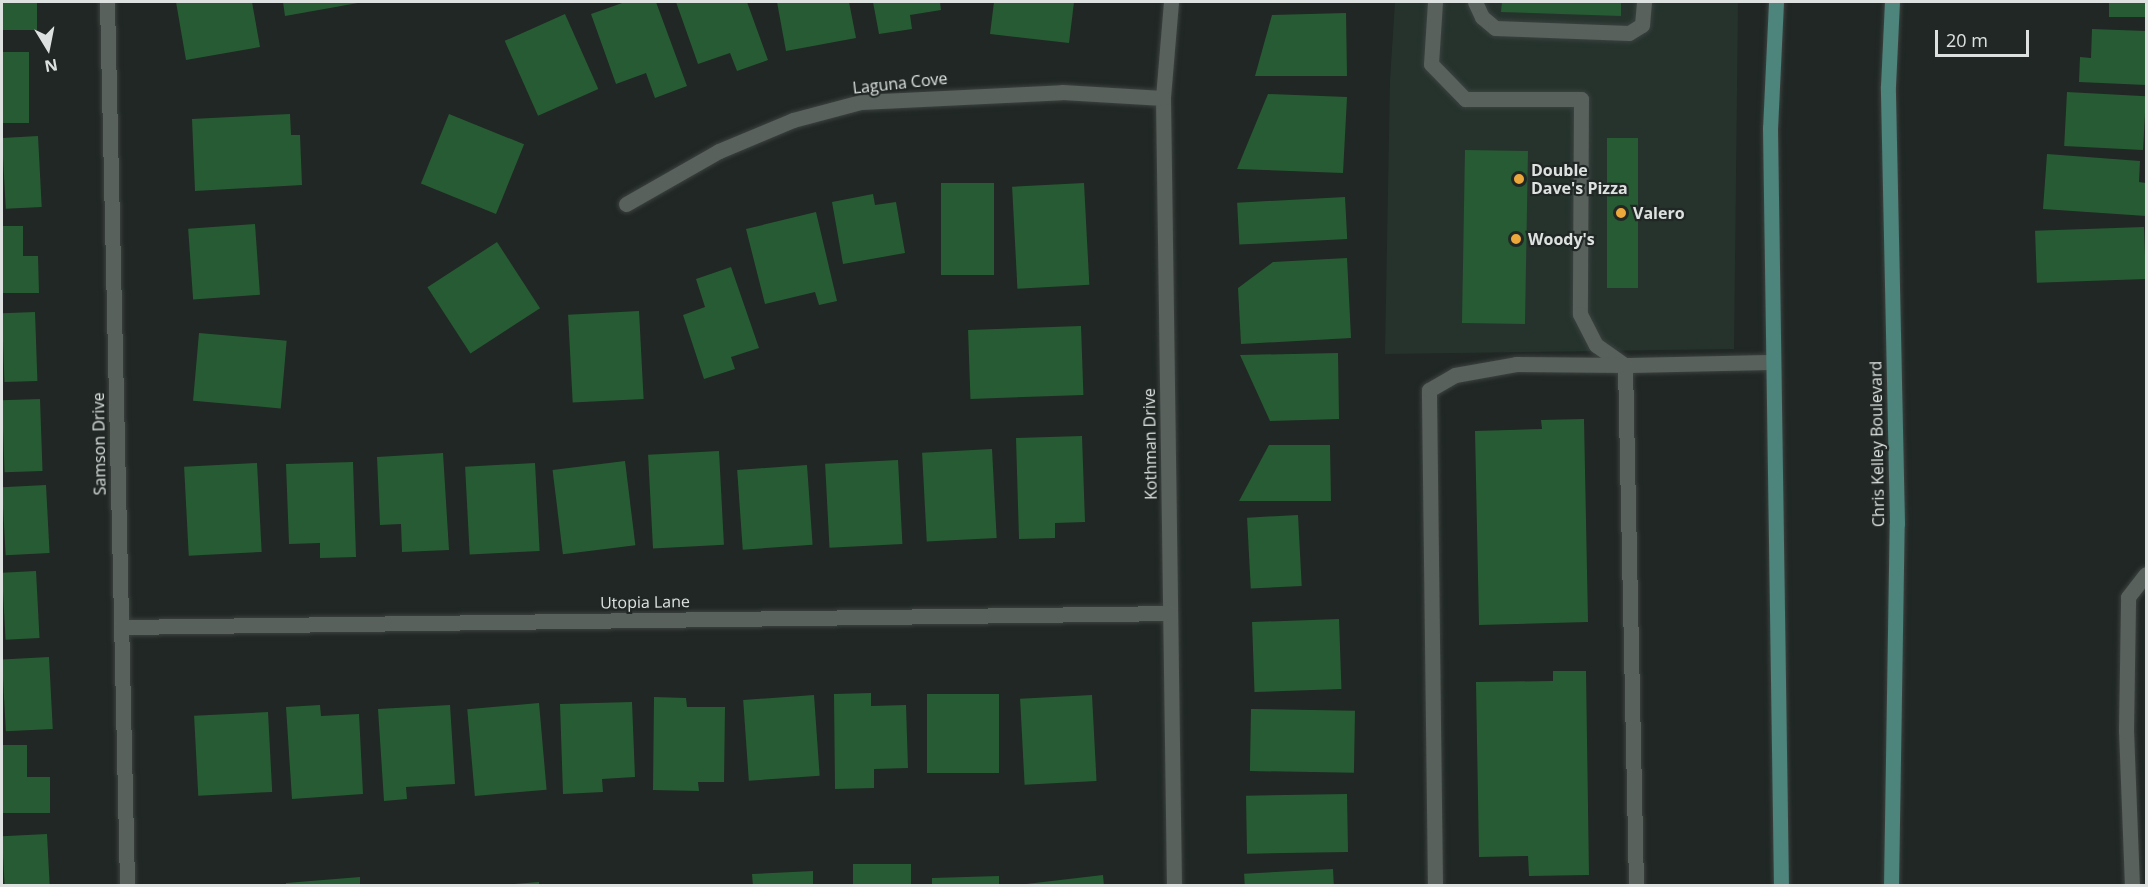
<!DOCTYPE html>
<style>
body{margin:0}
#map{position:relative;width:2148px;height:887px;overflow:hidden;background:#202724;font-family:"Open Sans",sans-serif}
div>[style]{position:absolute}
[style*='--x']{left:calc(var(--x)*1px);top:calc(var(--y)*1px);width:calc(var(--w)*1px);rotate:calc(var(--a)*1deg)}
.built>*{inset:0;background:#26332d}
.building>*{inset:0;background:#275b33;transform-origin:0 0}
.roads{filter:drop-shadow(0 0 2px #3c4240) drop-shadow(0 0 2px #3c4240)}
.service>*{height:15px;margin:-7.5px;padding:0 7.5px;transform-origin:7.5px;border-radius:7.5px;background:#59615d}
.minor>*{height:15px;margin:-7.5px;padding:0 7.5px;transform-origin:7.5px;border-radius:7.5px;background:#59615d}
.secondary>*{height:15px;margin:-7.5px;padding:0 7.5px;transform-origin:7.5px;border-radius:7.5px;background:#4d847c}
.dots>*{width:16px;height:16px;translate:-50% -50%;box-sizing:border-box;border:3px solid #202724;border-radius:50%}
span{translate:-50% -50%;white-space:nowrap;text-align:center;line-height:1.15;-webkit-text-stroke:4.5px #202724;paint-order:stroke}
.street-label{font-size:16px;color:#dde2e0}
.poi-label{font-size:16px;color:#dde2e0;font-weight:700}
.left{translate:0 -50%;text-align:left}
.frame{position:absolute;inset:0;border:3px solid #dde2e0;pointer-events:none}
.north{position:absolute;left:18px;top:18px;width:60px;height:60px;-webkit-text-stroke:4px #202724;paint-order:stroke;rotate:170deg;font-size:16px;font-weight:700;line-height:24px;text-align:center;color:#dde2e0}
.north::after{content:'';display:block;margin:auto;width:21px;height:27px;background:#dde2e0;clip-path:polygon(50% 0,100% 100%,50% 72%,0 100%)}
.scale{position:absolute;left:1935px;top:30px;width:94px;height:27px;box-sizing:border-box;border:3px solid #dde2e0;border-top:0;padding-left:8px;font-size:18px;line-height:21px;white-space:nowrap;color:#dde2e0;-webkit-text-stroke:4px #202724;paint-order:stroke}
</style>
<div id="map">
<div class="built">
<div style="clip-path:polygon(1395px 2px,1738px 2px,1734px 349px,1385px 354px,1390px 81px)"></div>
</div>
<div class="building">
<div style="left:2px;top:2px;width:35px;height:28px"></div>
<div style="clip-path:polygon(176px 2px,252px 2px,260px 47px,186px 60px)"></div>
<div style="clip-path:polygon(283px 2px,358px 2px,358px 3px,285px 16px)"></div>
<div style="clip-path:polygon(625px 2px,656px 2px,687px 86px,655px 98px,646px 73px,616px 84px,591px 14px)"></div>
<div style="clip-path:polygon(676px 2px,747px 2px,768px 60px,737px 71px,730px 53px,698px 64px)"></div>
<div style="clip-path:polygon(777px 2px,849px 2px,856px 38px,786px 51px)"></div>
<div style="clip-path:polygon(873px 2px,940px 2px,941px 10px,910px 15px,912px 29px,879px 34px)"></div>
<div style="clip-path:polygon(994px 2px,1074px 2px,1069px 43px,990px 34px)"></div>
<div style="clip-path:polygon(1502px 2px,1621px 2px,1621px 16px,1501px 12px)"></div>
<div style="left:2109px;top:2px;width:37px;height:15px"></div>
<div style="clip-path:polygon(1346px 13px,1347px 76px,1255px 76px,1272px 15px)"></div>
<div style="left:565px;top:14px;width:82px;height:66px;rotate:66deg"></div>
<div style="clip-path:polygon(2092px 29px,2146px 31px,2146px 85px,2079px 82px,2080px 57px,2091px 58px)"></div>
<div style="left:2px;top:52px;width:27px;height:71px"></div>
<div style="left:2067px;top:92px;width:79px;height:54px;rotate:3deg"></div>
<div style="clip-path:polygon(1268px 94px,1347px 97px,1343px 173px,1237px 169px)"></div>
<div style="clip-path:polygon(290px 114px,291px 135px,300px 135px,302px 185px,195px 191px,192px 119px)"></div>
<div style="left:449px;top:114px;width:81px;height:75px;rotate:22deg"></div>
<div style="left:38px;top:136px;width:71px;height:36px;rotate:87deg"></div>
<div style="left:1607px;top:138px;width:31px;height:150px"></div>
<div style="left:1465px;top:150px;width:63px;height:173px;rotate:1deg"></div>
<div style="clip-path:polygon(2047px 154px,2140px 161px,2139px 182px,2146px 183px,2146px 216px,2043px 209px)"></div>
<div style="left:941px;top:183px;width:53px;height:92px"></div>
<div style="left:1084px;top:183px;width:102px;height:72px;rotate:87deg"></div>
<div style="clip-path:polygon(873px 194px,875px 205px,896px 202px,905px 253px,843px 264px,832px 202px)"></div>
<div style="left:1345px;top:197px;width:42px;height:108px;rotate:87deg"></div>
<div style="clip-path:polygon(816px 212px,837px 301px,819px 305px,815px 292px,765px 304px,746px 229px)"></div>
<div style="left:255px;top:224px;width:71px;height:67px;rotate:86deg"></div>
<div style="clip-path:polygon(2px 226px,23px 226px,23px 256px,38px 256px,39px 293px,2px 293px)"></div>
<div style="left:2144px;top:227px;width:52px;height:109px;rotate:88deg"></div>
<div style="left:497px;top:242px;width:79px;height:83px;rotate:57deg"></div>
<div style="clip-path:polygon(1347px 258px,1351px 338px,1241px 344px,1238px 288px,1273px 262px)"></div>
<div style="clip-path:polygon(731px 267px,759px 348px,731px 357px,735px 369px,704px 379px,683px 315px,705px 307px,696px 279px)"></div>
<div style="left:639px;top:311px;width:88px;height:71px;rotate:87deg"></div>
<div style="left:35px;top:312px;width:69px;height:33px;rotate:88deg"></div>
<div style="left:1081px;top:326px;width:69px;height:113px;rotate:88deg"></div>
<div style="left:199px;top:333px;width:88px;height:68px;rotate:5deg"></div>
<div style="clip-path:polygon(1338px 353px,1339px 419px,1270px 421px,1240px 355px)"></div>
<div style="left:40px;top:399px;width:72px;height:38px;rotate:88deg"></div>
<div style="clip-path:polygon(1584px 419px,1588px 622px,1479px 625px,1475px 431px,1542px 429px,1541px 420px)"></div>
<div style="clip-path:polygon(1082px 436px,1085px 522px,1055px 523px,1055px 538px,1019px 539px,1016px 438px)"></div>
<div style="clip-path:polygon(1269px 445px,1330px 445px,1331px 501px,1239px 501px)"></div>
<div style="left:992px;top:449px;width:89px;height:70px;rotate:87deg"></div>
<div style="left:719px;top:451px;width:94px;height:71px;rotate:87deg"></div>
<div style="clip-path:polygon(443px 453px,449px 550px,402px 552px,401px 524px,380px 525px,377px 457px)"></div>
<div style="left:898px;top:460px;width:84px;height:73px;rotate:87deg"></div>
<div style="left:625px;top:461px;width:85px;height:73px;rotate:83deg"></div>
<div style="clip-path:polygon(353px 462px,356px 557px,320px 558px,320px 543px,289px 544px,286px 464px)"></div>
<div style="left:257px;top:463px;width:89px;height:73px;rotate:87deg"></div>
<div style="left:535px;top:463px;width:88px;height:70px;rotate:87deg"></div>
<div style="left:807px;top:465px;width:80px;height:70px;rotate:86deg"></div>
<div style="left:46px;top:485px;width:68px;height:44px;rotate:87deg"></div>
<div style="left:1298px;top:515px;width:71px;height:51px;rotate:87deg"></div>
<div style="left:36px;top:571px;width:67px;height:34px;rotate:87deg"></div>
<div style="left:1339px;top:619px;width:70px;height:87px;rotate:88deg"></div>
<div style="left:49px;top:657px;width:72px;height:47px;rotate:87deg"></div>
<div style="clip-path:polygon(1553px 671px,1586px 671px,1589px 875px,1529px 876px,1528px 856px,1479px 857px,1476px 682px,1553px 681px)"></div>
<div style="clip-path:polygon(871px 693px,871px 706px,906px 705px,908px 768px,874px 769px,874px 788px,835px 789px,834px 694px)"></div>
<div style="left:999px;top:694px;width:79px;height:72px;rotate:90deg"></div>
<div style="left:814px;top:695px;width:81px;height:71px;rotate:86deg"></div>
<div style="left:1092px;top:695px;width:86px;height:72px;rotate:87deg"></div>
<div style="clip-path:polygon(654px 697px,686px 698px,687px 707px,725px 707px,724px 782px,698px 782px,699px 791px,653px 790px)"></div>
<div style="clip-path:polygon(632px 702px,635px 777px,602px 779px,603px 792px,563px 794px,560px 704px)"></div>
<div style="left:539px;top:703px;width:87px;height:72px;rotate:85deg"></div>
<div style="clip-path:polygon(320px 705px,321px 716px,359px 714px,363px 794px,292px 799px,286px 707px)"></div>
<div style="clip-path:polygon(450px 705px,455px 784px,406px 787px,407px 799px,384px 801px,378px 709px)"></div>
<div style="left:1251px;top:709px;width:104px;height:62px;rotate:1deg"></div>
<div style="left:268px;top:712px;width:80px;height:74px;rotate:87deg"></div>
<div style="clip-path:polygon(2px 745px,27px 745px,27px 777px,50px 777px,50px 813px,2px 813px)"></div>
<div style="left:1347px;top:794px;width:58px;height:101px;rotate:89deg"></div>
<div style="left:47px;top:834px;width:52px;height:45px;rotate:87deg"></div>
<div style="left:911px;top:864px;width:22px;height:58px;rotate:90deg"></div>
<div style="left:1333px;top:869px;width:17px;height:89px;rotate:87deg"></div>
<div style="clip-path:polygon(813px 871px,813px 886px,753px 886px,752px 874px)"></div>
<div style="clip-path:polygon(1103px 875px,1104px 886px,1026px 886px,1026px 884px)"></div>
<div style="clip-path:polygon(999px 876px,999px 886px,932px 886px,932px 878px)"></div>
<div style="clip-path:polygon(360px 877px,360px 886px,286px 886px,286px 883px)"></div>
<div style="clip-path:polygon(539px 882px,539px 886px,514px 886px,514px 884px)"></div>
</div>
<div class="roads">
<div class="service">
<div style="--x:1435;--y:2;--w:62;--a:93.7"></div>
<div style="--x:1431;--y:64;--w:49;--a:45.8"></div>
<div style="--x:1465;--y:99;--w:116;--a:0"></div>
<div style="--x:1581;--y:99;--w:215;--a:90.3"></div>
<div style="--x:1580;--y:314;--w:35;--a:63"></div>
<div style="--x:1596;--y:345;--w:35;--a:35"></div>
<div style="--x:1625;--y:365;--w:148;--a:-1.2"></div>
<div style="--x:1475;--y:2;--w:17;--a:65"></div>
<div style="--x:1482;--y:17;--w:17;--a:40"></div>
<div style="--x:1495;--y:28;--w:134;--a:2.1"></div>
<div style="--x:1629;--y:33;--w:15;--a:-32"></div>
<div style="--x:1642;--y:25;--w:23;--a:-85"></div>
<div style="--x:1435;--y:886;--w:496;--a:-90.7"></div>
<div style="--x:1429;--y:390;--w:30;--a:-30"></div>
<div style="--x:1455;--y:375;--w:62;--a:-10.2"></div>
<div style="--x:1516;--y:364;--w:109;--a:0.5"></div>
<div style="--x:1625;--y:365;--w:521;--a:88.79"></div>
<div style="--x:2132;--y:886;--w:155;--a:-92.2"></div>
<div style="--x:2126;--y:731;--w:134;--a:-89.1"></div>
<div style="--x:2128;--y:597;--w:29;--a:-52"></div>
</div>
<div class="minor">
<div style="--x:107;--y:2;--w:884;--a:88.7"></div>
<div style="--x:1171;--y:2;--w:96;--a:94.8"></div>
<div style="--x:1163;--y:98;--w:788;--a:89.2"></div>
<div style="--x:626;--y:204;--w:107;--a:-29.7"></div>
<div style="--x:719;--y:151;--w:80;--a:-22.7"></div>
<div style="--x:793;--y:120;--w:70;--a:-14.8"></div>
<div style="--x:861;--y:102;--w:201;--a:-2.8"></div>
<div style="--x:1062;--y:92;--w:101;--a:3.4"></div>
<div style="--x:121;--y:627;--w:1049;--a:-0.76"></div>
</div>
<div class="secondary">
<div style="--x:1776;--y:2;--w:126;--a:92.7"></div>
<div style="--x:1770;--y:128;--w:758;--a:89.17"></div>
<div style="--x:1891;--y:886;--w:362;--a:-89.1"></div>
<div style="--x:1897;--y:524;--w:438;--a:-91.2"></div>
<div style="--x:1888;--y:86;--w:84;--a:-87.3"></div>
</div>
</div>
<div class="dots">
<div style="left:1519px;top:179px;background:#eda83b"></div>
<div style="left:1621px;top:213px;background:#eda83b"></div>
<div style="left:1516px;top:239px;background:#eda83b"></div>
</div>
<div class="street-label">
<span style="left:900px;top:83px;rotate:-6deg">Laguna Cove</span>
<span style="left:99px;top:444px;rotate:-91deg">Samson Drive</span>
<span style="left:1150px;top:444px;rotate:-91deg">Kothman Drive</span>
<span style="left:1877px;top:444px;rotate:-91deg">Chris Kelley Boulevard</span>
<span style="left:645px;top:602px;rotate:-1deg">Utopia Lane</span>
</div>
<div class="poi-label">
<span class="left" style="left:1531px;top:179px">Double<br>Dave's Pizza</span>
<span class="left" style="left:1633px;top:213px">Valero</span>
<span class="left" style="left:1528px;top:239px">Woody's</span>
</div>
<div class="frame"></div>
<div class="north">N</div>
<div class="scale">20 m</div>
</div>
